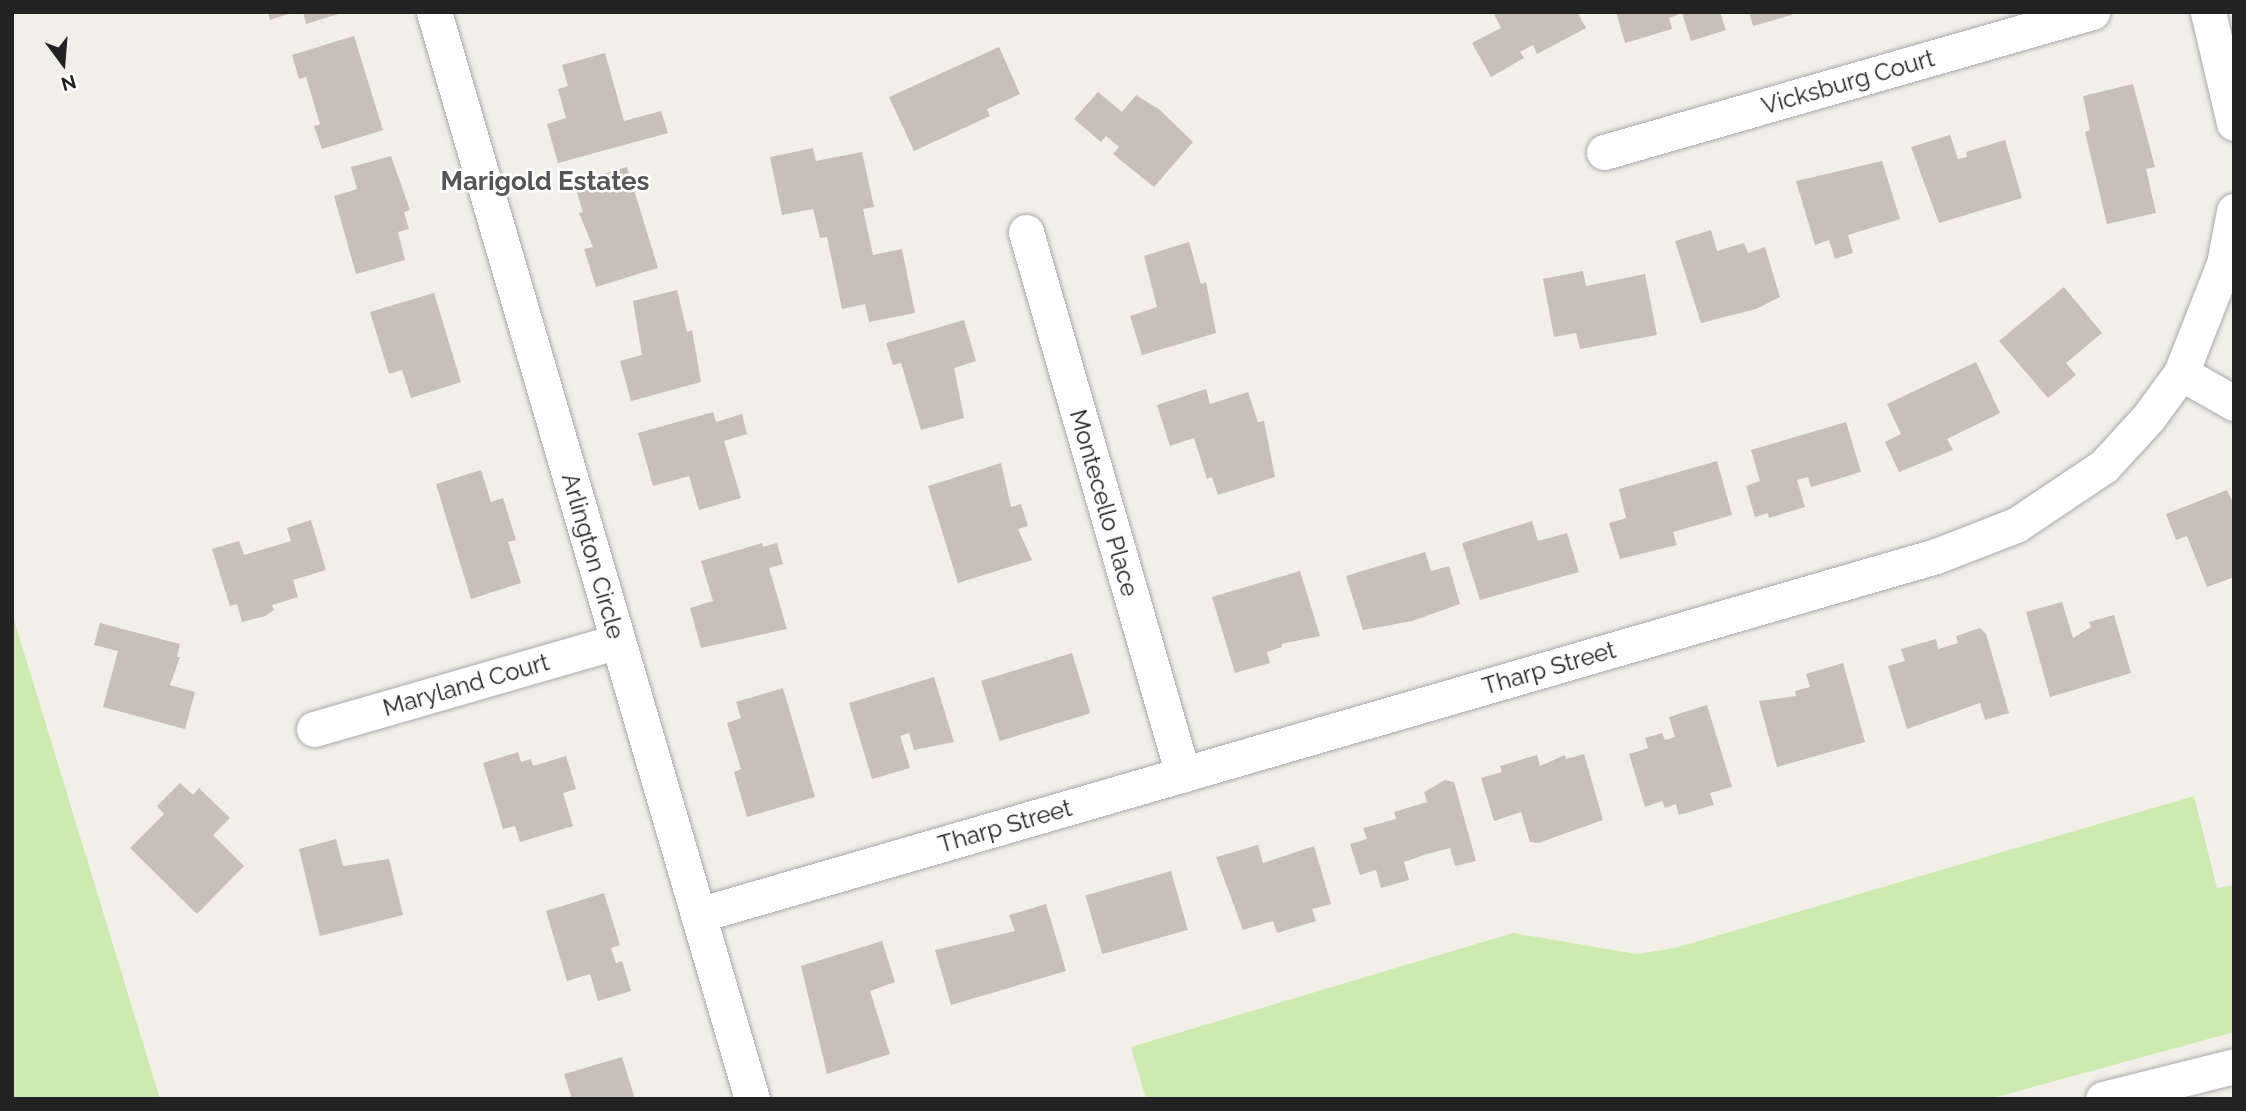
<!DOCTYPE html>
<style>
body{margin:0}
#map{position:relative;width:2246px;height:1111px;overflow:hidden;background:#f2efe9;font-family:Raleway,sans-serif}
div>[style]{position:absolute}
[style*='--x']{left:calc(var(--x)*1px);top:calc(var(--y)*1px);width:calc(var(--w)*1px);rotate:calc(var(--a)*1deg)}
.grass>*{inset:0;background:#cdebb0}
.building>*{inset:0;background:#c7bfb8;transform-origin:0 0}
.roads{filter:drop-shadow(0 0 2px #a9a9a9) drop-shadow(0 0 2px #a9a9a9)}
.minor>*{height:35px;margin:-17.5px;padding:0 17.5px;transform-origin:17.5px;border-radius:17.5px;background:#fff}
span{translate:-50% -50%;white-space:nowrap;text-align:center;line-height:1.15;-webkit-text-stroke:5px #fff;paint-order:stroke}
.street-label{font-size:24px;color:#222}
.neighbourhood-label{font-size:26px;color:#555;font-weight:700}
.frame{position:absolute;inset:0;border:14px solid #222;pointer-events:none}
.north{position:absolute;left:28px;top:28px;width:70px;height:70px;-webkit-text-stroke:5px #fff;paint-order:stroke;rotate:164deg;font-size:19px;font-weight:700;line-height:28px;text-align:center;color:#222}
.north::after{content:'';display:block;margin:auto;width:24px;height:32px;background:#222;clip-path:polygon(50% 0,100% 100%,50% 72%,0 100%)}
</style>
<div id="map">
<div class="grass">
<div style="clip-path:polygon(12px 613px,160px 1099px,12px 1099px)"></div>
<div style="clip-path:polygon(2194px 796px,2217px 888px,2234px 885px,2234px 1032px,1989px 1099px,1146px 1099px,1131px 1047px,1513px 933px,1637px 954px,1675px 948px)"></div>
</div>
<div class="building">
<div style="clip-path:polygon(268px 12px,291px 12px,291px 13px,270px 20px)"></div>
<div style="clip-path:polygon(303px 12px,341px 12px,342px 13px,306px 24px)"></div>
<div style="clip-path:polygon(1493px 12px,1577px 12px,1586px 28px,1537px 54px,1533px 45px,1520px 52px,1524px 58px,1491px 77px,1472px 43px,1501px 28px)"></div>
<div style="clip-path:polygon(1616px 12px,1720px 12px,1726px 30px,1691px 41px,1682px 13px,1669px 18px,1672px 29px,1625px 43px)"></div>
<div style="clip-path:polygon(1749px 12px,1791px 12px,1792px 15px,1753px 26px)"></div>
<div style="clip-path:polygon(354px 36px,383px 130px,322px 149px,314px 126px,320px 124px,306px 77px,299px 79px,292px 55px)"></div>
<div style="clip-path:polygon(999px 47px,1020px 94px,987px 109px,990px 116px,914px 151px,889px 97px)"></div>
<div style="clip-path:polygon(605px 53px,624px 121px,661px 111px,668px 133px,558px 163px,547px 124px,566px 118px,558px 89px,568px 86px,562px 65px)"></div>
<div style="clip-path:polygon(2133px 84px,2155px 167px,2146px 169px,2156px 213px,2107px 224px,2085px 132px,2090px 130px,2083px 96px)"></div>
<div style="clip-path:polygon(1098px 92px,1122px 112px,1136px 95px,1160px 110px,1193px 142px,1154px 187px,1113px 154px,1119px 147px,1106px 136px,1101px 142px,1074px 119px)"></div>
<div style="clip-path:polygon(1950px 135px,1958px 159px,1967px 157px,1966px 152px,2005px 140px,2022px 198px,1939px 223px,1911px 147px)"></div>
<div style="clip-path:polygon(813px 148px,816px 161px,862px 152px,874px 207px,863px 209px,873px 255px,902px 249px,915px 313px,869px 322px,865px 304px,842px 309px,827px 237px,820px 238px,813px 209px,782px 215px,770px 157px)"></div>
<div style="clip-path:polygon(391px 156px,410px 210px,404px 212px,409px 229px,398px 232px,405px 260px,356px 274px,334px 196px,357px 189px,351px 167px)"></div>
<div style="clip-path:polygon(1882px 161px,1900px 219px,1848px 235px,1853px 253px,1835px 259px,1829px 240px,1815px 245px,1796px 181px)"></div>
<div style="clip-path:polygon(627px 167px,658px 268px,596px 287px,584px 249px,593px 247px,579px 213px,583px 212px,574px 183px)"></div>
<div style="clip-path:polygon(1711px 230px,1717px 251px,1744px 243px,1748px 253px,1765px 247px,1780px 297px,1756px 309px,1701px 323px,1675px 241px)"></div>
<div style="clip-path:polygon(1189px 242px,1201px 284px,1206px 282px,1216px 333px,1142px 355px,1130px 316px,1157px 307px,1144px 256px)"></div>
<div style="clip-path:polygon(1583px 271px,1586px 286px,1645px 274px,1657px 335px,1580px 349px,1576px 333px,1554px 337px,1543px 279px)"></div>
<div style="clip-path:polygon(2064px 287px,2102px 333px,2066px 363px,2076px 375px,2048px 398px,1999px 341px)"></div>
<div style="clip-path:polygon(677px 290px,687px 332px,692px 330px,701px 382px,631px 401px,620px 361px,642px 355px,633px 301px)"></div>
<div style="clip-path:polygon(434px 293px,461px 382px,411px 398px,402px 370px,389px 374px,370px 312px)"></div>
<div style="clip-path:polygon(964px 320px,976px 361px,954px 368px,964px 418px,921px 430px,901px 363px,893px 365px,886px 343px)"></div>
<div style="clip-path:polygon(1976px 362px,2000px 413px,1947px 439px,1953px 450px,1899px 472px,1885px 442px,1901px 434px,1887px 404px)"></div>
<div style="clip-path:polygon(1206px 389px,1210px 404px,1248px 392px,1258px 422px,1264px 421px,1275px 477px,1218px 495px,1212px 477px,1207px 479px,1194px 438px,1170px 446px,1157px 405px)"></div>
<div style="clip-path:polygon(713px 412px,716px 422px,742px 414px,747px 434px,724px 441px,741px 498px,699px 510px,689px 476px,653px 486px,638px 433px)"></div>
<div style="clip-path:polygon(1846px 422px,1861px 472px,1811px 487px,1808px 477px,1797px 480px,1805px 507px,1769px 518px,1768px 513px,1755px 517px,1746px 486px,1760px 481px,1751px 450px)"></div>
<div style="clip-path:polygon(1717px 461px,1732px 515px,1673px 532px,1677px 545px,1620px 559px,1609px 523px,1626px 518px,1619px 489px)"></div>
<div style="clip-path:polygon(1001px 463px,1011px 507px,1021px 504px,1028px 526px,1018px 529px,1032px 560px,958px 583px,928px 486px)"></div>
<div style="clip-path:polygon(481px 470px,491px 502px,503px 498px,516px 540px,508px 542px,521px 583px,471px 599px,436px 484px)"></div>
<div style="clip-path:polygon(2227px 490px,2234px 505px,2234px 577px,2207px 587px,2187px 536px,2176px 540px,2166px 514px)"></div>
<div style="clip-path:polygon(311px 520px,326px 570px,293px 580px,298px 597px,272px 605px,274px 610px,265px 616px,242px 622px,237px 604px,230px 606px,212px 549px,239px 541px,244px 555px,291px 541px,287px 528px)"></div>
<div style="clip-path:polygon(1532px 521px,1538px 541px,1567px 533px,1579px 572px,1480px 600px,1462px 543px)"></div>
<div style="clip-path:polygon(762px 543px,763px 547px,777px 543px,783px 564px,769px 568px,787px 629px,701px 648px,690px 608px,713px 601px,701px 561px)"></div>
<div style="clip-path:polygon(1425px 552px,1431px 571px,1449px 566px,1460px 604px,1412px 621px,1363px 630px,1346px 576px)"></div>
<div style="clip-path:polygon(1300px 571px,1320px 636px,1281px 644px,1282px 647px,1267px 652px,1270px 663px,1235px 673px,1212px 597px)"></div>
<div style="clip-path:polygon(2062px 602px,2073px 638px,2091px 627px,2089px 622px,2114px 615px,2131px 673px,2050px 697px,2026px 612px)"></div>
<div style="clip-path:polygon(100px 623px,180px 644px,177px 657px,180px 657px,170px 685px,195px 692px,185px 729px,103px 707px,118px 651px,94px 645px)"></div>
<div style="clip-path:polygon(1980px 628px,1986px 634px,2009px 713px,1985px 720px,1980px 703px,1907px 729px,1888px 666px,1905px 661px,1901px 649px,1936px 639px,1938px 649px,1958px 643px,1956px 636px)"></div>
<div style="left:1072px;top:653px;width:63px;height:95px;rotate:73deg"></div>
<div style="clip-path:polygon(1843px 663px,1865px 742px,1777px 767px,1759px 701px,1796px 696px,1795px 691px,1810px 687px,1806px 674px)"></div>
<div style="clip-path:polygon(934px 677px,954px 742px,914px 750px,909px 733px,900px 736px,910px 768px,872px 779px,849px 703px)"></div>
<div style="clip-path:polygon(783px 688px,815px 797px,747px 817px,734px 772px,741px 769px,727px 723px,741px 718px,736px 702px)"></div>
<div style="clip-path:polygon(1707px 705px,1732px 787px,1710px 793px,1714px 805px,1679px 815px,1676px 804px,1665px 808px,1662px 801px,1645px 807px,1629px 754px,1648px 748px,1645px 738px,1662px 733px,1665px 740px,1675px 737px,1669px 717px)"></div>
<div style="clip-path:polygon(518px 752px,521px 762px,531px 759px,533px 766px,566px 756px,576px 789px,563px 793px,573px 826px,520px 842px,515px 826px,503px 829px,483px 763px)"></div>
<div style="clip-path:polygon(1584px 754px,1603px 820px,1538px 843px,1530px 842px,1521px 812px,1494px 821px,1481px 778px,1502px 772px,1500px 766px,1537px 755px,1540px 766px,1565px 755px,1566px 759px)"></div>
<div style="clip-path:polygon(1445px 780px,1454px 782px,1476px 861px,1455px 866px,1450px 848px,1427px 854px,1404px 862px,1409px 880px,1381px 888px,1376px 870px,1360px 875px,1350px 844px,1367px 839px,1363px 828px,1396px 819px,1394px 812px,1427px 802px,1424px 792px)"></div>
<div style="clip-path:polygon(180px 783px,193px 795px,199px 788px,230px 818px,213px 835px,244px 866px,197px 914px,130px 848px,164px 814px,157px 806px)"></div>
<div style="clip-path:polygon(336px 839px,343px 866px,389px 859px,403px 915px,320px 936px,299px 849px)"></div>
<div style="clip-path:polygon(1258px 845px,1263px 863px,1314px 846px,1331px 904px,1312px 909px,1316px 921px,1277px 933px,1273px 921px,1243px 930px,1216px 857px)"></div>
<div style="left:1171px;top:871px;width:61px;height:89px;rotate:74deg"></div>
<div style="clip-path:polygon(604px 893px,620px 945px,611px 948px,616px 963px,622px 961px,631px 991px,598px 1001px,590px 974px,567px 981px,546px 911px)"></div>
<div style="clip-path:polygon(1046px 904px,1066px 971px,951px 1005px,935px 950px,1015px 931px,1009px 915px)"></div>
<div style="clip-path:polygon(882px 941px,895px 982px,870px 991px,890px 1054px,827px 1074px,801px 966px)"></div>
<div style="clip-path:polygon(622px 1057px,635px 1099px,572px 1099px,564px 1074px)"></div>
</div>
<div class="roads">
<div class="minor">
<div style="--x:434;--y:12;--w:1133;--a:73.69"></div>
<div style="--x:2208;--y:12;--w:114;--a:76.8"></div>
<div style="--x:1604;--y:152;--w:508;--a:-16.01"></div>
<div style="--x:1026;--y:232;--w:565;--a:73.87"></div>
<div style="--x:2181;--y:373;--w:61;--a:29.5"></div>
<div style="--x:314;--y:729;--w:316;--a:-16.1"></div>
<div style="--x:698;--y:915;--w:1289;--a:-16.17"></div>
<div style="--x:1936;--y:556;--w:86;--a:-21.2"></div>
<div style="--x:2016;--y:525;--w:106;--a:-33.8"></div>
<div style="--x:2104;--y:466;--w:65;--a:-47.5"></div>
<div style="--x:2148;--y:418;--w:56;--a:-53.7"></div>
<div style="--x:2181;--y:373;--w:117;--a:-68.5"></div>
<div style="--x:2224;--y:264;--w:54;--a:-79.3"></div>
<div style="--x:2103;--y:1099;--w:135;--a:-14.1"></div>
</div>
</div>
<div class="street-label">
<span style="left:1848px;top:82px;rotate:-16deg">Vicksburg Court</span>
<span style="left:1104px;top:503px;rotate:74deg">Montecello Place</span>
<span style="left:593px;top:556px;rotate:74deg">Arlington Circle</span>
<span style="left:1549px;top:668px;rotate:-16deg">Tharp Street</span>
<span style="left:466px;top:685px;rotate:-16deg">Maryland Court</span>
<span style="left:1005px;top:826px;rotate:-16deg">Tharp Street</span>
</div>
<div class="neighbourhood-label">
<span style="left:545px;top:182px">Marigold Estates</span>
</div>
<div class="frame"></div>
<div class="north">N</div>
</div>
